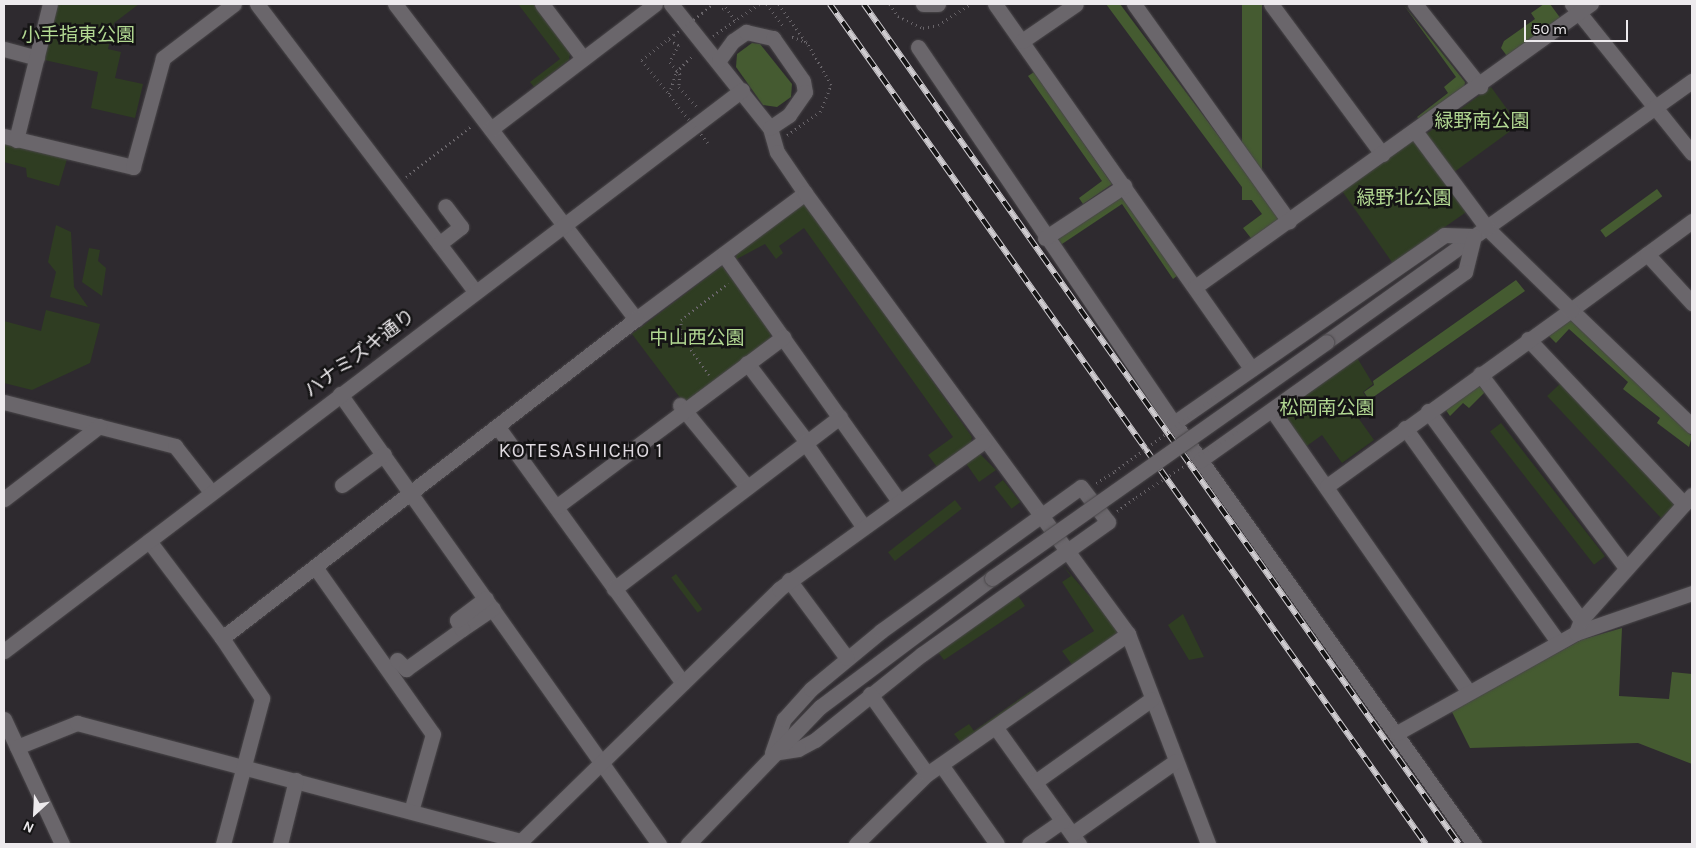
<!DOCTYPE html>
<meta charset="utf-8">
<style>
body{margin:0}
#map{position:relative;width:1696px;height:848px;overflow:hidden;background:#2e2a2f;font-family:Karla,"Noto Sans JP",sans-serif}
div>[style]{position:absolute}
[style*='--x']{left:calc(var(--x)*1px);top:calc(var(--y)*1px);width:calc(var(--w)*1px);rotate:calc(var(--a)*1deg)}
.green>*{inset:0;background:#2f3d22;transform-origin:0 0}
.forest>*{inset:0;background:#455b31;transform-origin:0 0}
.path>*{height:2.5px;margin-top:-1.25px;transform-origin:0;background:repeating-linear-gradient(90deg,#69656a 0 1px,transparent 0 5px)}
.roads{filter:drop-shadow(0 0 1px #4a474a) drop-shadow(0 0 1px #4a474a)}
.minor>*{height:15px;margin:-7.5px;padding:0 7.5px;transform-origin:7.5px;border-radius:7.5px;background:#6a666b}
.rail>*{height:5.5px;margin-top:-2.75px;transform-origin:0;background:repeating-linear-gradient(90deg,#151415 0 11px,#cfccd0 0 22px);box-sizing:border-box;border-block:1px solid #cfccd0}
.path-bridge>*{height:2.5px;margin-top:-1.25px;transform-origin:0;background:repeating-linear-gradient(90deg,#69656a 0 1px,transparent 0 5px)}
.bridges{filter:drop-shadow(0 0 1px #4a474a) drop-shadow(0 0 1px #4a474a)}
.minor-bridge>*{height:15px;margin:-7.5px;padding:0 7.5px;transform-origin:7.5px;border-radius:7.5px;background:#6a666b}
span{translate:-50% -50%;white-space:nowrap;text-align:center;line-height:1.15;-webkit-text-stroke:5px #151415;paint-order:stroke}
.park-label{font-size:19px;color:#b2d892}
.street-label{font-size:19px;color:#edeaed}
.neighbourhood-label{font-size:20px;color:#ded9df;letter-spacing:1px}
.frame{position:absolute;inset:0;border:5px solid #edeaed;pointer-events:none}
.north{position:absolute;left:10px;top:788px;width:50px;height:50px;-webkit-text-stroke:4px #151415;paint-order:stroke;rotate:205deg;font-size:14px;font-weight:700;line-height:20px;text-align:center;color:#edeaed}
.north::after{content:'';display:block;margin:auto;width:18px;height:22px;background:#edeaed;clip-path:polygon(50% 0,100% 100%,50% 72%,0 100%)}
.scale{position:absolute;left:1524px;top:20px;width:104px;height:22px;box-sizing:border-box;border:2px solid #edeaed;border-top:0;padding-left:6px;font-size:15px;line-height:18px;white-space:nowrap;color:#edeaed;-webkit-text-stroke:4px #151415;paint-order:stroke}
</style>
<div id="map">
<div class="green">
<div style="clip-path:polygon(53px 4px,139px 4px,114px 23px,108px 49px,121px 52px,115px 78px,143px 84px,135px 118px,91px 108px,98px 72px,40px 59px)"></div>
<div style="clip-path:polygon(518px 4px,533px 4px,570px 53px,569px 60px,534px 87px,530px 82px,560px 59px)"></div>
<div style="left:1491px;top:87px;width:47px;height:81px;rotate:54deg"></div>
<div style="left:1414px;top:135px;width:93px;height:91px;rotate:55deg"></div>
<div style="clip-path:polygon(4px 142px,67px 159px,59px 186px,27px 177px,26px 168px,4px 162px)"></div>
<div style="clip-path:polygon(801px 204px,809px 205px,972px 437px,971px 443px,937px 467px,928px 455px,953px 437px,804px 228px,779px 246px,783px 253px,776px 259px,765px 244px,735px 260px,737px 254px)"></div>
<div style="clip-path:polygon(56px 225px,71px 232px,74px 287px,88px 307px,50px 297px,56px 272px,48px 262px)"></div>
<div style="clip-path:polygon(89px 248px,100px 250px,98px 261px,106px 268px,102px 296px,82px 282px)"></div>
<div style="clip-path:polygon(722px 266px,771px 330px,770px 339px,684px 403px,632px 334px)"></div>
<div style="clip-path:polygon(46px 310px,100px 324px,90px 363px,32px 390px,4px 383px,4px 321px,41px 331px)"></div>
<div style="clip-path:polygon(1356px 356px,1373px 384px,1363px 392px,1368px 401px,1354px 412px,1374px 440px,1342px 463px,1322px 435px,1304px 448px,1279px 411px)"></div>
<div style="left:1561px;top:383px;width:167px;height:19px;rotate:47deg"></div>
<div style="left:1501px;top:423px;width:169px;height:14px;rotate:52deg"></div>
<div style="clip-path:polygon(978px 452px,996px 470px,979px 482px,965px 462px)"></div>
<div style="left:1003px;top:480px;width:28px;height:11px;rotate:52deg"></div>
<div style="left:955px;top:500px;width:11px;height:85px;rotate:52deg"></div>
<div style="clip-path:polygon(1060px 562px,1117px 628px,1116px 636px,1073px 666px,1062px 651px,1094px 631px,1062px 582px,1071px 576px)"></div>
<div style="left:676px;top:574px;width:44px;height:6px;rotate:53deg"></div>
<div style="clip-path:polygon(1017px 594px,1025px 606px,944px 660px,937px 651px)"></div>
<div style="clip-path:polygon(1183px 614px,1204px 657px,1189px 660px,1168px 625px)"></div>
<div style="clip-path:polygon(1032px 690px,1034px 693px,962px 744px,954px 734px,969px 724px,974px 731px)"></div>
</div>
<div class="forest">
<div style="clip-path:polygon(1106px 4px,1120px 4px,1282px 221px,1254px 242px,1243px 228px,1262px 214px)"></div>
<div style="left:1242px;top:4px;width:20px;height:196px"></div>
<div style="clip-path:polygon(1403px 4px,1465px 82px,1464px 89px,1421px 121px,1417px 117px,1448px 93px,1444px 87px,1456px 77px)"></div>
<div style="clip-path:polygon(1544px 4px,1550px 4px,1561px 19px,1507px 56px,1501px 48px,1504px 41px,1535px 19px,1531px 13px)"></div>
<div style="clip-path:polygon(752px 43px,760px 44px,792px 84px,791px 97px,777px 107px,763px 105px,736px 67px,737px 54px)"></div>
<div style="clip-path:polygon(1034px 72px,1112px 184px,1083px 204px,1079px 198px,1102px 181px,1028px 76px)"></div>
<div style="left:1657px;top:189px;width:9px;height:70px;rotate:54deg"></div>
<div style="clip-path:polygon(1123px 195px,1178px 275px,1173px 279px,1122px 204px,1059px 246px,1055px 241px)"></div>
<div style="clip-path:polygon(1516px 280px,1525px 291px,1369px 400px,1364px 392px,1374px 385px,1373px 381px)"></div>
<div style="clip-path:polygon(1569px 317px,1692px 436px,1689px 447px,1657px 423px,1660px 418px,1623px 389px,1628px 382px,1569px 329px,1556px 343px,1546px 333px)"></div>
<div style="clip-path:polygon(1476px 383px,1485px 392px,1469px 408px,1463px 403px,1450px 416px,1443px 406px)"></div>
<div style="clip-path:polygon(1622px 628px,1619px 696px,1669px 699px,1672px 672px,1692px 674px,1692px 764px,1638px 743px,1470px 748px,1451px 710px,1581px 640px)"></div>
</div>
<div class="path">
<div style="--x:767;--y:4;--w:30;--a:53"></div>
<div style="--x:779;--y:4;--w:47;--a:54.6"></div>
<div style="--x:890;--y:4;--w:14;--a:56"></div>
<div style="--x:898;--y:16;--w:28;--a:26"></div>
<div style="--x:923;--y:28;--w:15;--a:-11"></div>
<div style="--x:938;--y:25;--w:38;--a:-33"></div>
<div style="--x:722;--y:9;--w:4;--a:-27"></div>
<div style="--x:726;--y:7;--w:16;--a:55"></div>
<div style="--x:702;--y:13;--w:14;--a:-39"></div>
<div style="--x:674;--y:35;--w:41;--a:142"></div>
<div style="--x:642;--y:60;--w:60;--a:51.8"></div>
<div style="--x:713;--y:36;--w:56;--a:-34.8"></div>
<div style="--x:669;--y:40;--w:11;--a:27"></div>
<div style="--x:679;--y:45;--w:19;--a:118"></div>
<div style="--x:670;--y:62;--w:16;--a:50"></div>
<div style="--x:680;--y:74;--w:13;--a:94"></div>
<div style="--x:679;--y:87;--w:27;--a:48"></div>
<div style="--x:669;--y:94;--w:23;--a:-72"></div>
<div style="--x:676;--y:72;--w:25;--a:-45"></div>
<div style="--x:787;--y:135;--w:40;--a:-34.9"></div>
<div style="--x:820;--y:112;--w:29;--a:-68"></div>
<div style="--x:831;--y:85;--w:48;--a:-119.7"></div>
<div style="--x:807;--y:43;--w:17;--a:-159"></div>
<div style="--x:406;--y:177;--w:83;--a:-38.1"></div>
<div style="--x:709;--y:375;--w:49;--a:-125.9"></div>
<div style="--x:680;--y:335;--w:15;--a:-86"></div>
<div style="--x:681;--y:320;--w:60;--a:-38.2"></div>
<div style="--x:1096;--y:483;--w:22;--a:-32"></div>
<div style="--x:1117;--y:511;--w:24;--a:-36"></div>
</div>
<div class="roads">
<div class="minor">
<div style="--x:257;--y:4;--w:360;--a:52.8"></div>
<div style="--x:395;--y:4;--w:397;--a:52.6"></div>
<div style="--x:636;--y:319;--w:211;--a:-36.7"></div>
<div style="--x:542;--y:4;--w:68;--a:52.8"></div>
<div style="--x:671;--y:4;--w:159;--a:51.4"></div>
<div style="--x:770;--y:128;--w:25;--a:74"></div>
<div style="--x:777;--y:152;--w:50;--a:55.7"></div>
<div style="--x:805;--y:193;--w:547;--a:53.78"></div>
<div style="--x:1128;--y:634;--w:225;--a:69.1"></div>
<div style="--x:923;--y:4;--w:15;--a:0"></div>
<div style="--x:995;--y:4;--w:446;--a:54.9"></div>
<div style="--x:1134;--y:4;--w:267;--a:54.5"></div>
<div style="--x:1271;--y:4;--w:187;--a:53.5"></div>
<div style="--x:1415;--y:4;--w:105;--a:51.6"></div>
<div style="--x:1572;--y:4;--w:191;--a:51.2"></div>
<div style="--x:1022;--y:41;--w:65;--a:-34.4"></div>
<div style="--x:918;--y:47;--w:455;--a:55.8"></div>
<div style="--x:1174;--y:423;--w:517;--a:54.53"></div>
<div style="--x:4;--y:49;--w:34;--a:15"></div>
<div style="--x:719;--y:60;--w:24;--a:-54"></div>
<div style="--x:733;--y:41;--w:16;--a:-35"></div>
<div style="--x:746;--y:32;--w:28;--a:13"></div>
<div style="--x:773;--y:38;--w:52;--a:55.1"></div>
<div style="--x:803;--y:81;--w:11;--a:80"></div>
<div style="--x:805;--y:92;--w:28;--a:125"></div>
<div style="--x:789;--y:115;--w:23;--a:146"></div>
<div style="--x:491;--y:129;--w:206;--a:-37.3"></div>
<div style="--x:4;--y:136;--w:133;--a:13.5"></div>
<div style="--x:133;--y:167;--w:113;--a:-74.6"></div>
<div style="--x:163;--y:58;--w:89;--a:-37.3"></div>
<div style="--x:16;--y:140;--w:140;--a:-76"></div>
<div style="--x:1692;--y:221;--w:150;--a:143.7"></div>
<div style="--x:1571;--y:310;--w:168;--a:43.8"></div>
<div style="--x:1045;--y:238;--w:95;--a:-33.4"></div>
<div style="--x:439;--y:244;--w:28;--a:-38"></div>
<div style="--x:461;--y:227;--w:26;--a:-127"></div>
<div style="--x:1647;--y:254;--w:67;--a:47.4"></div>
<div style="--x:724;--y:255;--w:302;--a:54.6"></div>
<div style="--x:1195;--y:287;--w:487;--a:-35.6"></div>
<div style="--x:1528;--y:339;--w:227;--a:46.6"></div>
<div style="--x:1326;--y:342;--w:450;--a:-35.5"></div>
<div style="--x:747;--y:363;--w:99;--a:52.8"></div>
<div style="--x:1480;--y:374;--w:243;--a:53"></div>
<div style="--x:340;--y:394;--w:552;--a:54.67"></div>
<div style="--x:4;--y:402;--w:177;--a:14.4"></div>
<div style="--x:175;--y:446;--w:58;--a:52"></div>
<div style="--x:680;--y:405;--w:106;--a:50.7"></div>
<div style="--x:1272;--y:410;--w:341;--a:55.1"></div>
<div style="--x:1428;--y:411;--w:259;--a:53.8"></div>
<div style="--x:1174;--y:423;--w:329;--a:-34.8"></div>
<div style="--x:1444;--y:235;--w:30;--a:2"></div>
<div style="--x:1474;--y:236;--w:37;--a:104"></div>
<div style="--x:1465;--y:272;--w:325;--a:144.6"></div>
<div style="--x:497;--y:426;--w:317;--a:54.1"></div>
<div style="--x:1405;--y:428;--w:263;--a:54.4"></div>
<div style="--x:806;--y:444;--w:100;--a:55.2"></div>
<div style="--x:342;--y:485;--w:52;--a:-36.4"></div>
<div style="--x:1327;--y:486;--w:301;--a:-35.8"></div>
<div style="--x:1571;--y:310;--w:117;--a:-135.7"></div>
<div style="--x:1487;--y:228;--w:121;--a:-126.6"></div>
<div style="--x:1081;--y:487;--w:44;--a:52.4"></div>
<div style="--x:1108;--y:522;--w:228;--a:144.6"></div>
<div style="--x:922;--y:654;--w:137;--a:141.2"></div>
<div style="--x:815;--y:740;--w:19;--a:152"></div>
<div style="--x:798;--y:749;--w:26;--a:171"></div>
<div style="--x:772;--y:753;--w:36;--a:-71"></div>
<div style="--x:784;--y:719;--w:40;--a:-48"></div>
<div style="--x:811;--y:689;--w:91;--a:-39.6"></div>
<div style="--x:881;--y:631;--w:246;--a:-35.8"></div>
<div style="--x:4;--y:499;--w:120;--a:-37.5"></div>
<div style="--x:556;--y:507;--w:284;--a:-36.8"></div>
<div style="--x:149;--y:541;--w:121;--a:53"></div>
<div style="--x:315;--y:567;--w:204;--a:54.8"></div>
<div style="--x:433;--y:734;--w:80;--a:105.9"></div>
<div style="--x:789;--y:580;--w:97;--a:53.4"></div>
<div style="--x:614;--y:589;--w:284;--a:-37.3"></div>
<div style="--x:462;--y:629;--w:37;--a:-34"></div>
<div style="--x:1576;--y:633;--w:123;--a:-19"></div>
<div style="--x:4;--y:651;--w:927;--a:-37.24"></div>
<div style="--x:397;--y:660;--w:13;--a:45"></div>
<div style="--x:406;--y:669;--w:69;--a:-35.5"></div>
<div style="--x:462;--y:629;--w:10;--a:-119"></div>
<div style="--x:457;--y:620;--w:36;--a:-37"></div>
<div style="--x:870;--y:694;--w:98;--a:54.5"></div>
<div style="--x:4;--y:719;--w:138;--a:65.1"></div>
<div style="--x:996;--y:728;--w:143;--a:54.4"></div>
<div style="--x:1397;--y:733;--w:205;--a:-29.2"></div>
<div style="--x:1576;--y:633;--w:14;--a:-69"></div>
<div style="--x:1581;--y:620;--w:167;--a:-48.4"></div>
<div style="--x:17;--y:747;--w:65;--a:-21.8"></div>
<div style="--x:77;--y:723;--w:459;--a:14.9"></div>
<div style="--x:942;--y:766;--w:95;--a:54.8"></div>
<div style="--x:1035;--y:782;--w:143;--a:-35.4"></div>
<div style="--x:1072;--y:834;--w:127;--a:-35.1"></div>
<div style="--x:223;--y:844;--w:151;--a:-75"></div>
<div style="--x:262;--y:698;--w:72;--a:-123.7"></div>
<div style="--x:222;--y:638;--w:523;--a:-37.62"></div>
<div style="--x:280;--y:844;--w:66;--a:-76"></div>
<div style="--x:518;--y:844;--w:365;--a:-44.3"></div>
<div style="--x:779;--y:589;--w:253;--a:-35.8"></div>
<div style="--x:688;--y:844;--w:190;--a:-46.1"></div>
<div style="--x:820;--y:707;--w:215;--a:-36.9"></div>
<div style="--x:856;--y:844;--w:100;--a:-44.6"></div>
<div style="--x:927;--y:774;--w:245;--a:-34.9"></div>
<div style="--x:1029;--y:844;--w:40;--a:-34.9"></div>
</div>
</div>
<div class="rail">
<div style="--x:830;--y:4;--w:1030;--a:54.64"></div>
<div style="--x:864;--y:4;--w:1029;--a:54.69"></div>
</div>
<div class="path-bridge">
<div style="--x:674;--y:35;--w:36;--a:-38"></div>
<div style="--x:679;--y:107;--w:46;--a:51.1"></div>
<div style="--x:1115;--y:471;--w:125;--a:-36.2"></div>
<div style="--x:1136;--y:497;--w:123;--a:-33"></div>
</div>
<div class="bridges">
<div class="minor-bridge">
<div style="--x:992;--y:578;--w:409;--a:-35.2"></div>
</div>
</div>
<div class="park-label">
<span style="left:78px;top:36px">小手指東公園</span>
<span style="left:1482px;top:122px">緑野南公園</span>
<span style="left:1404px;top:199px">緑野北公園</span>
<span style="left:697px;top:339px">中山西公園</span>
<span style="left:1327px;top:409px">松岡南公園</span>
</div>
<div class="street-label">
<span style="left:360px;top:354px;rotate:-37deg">ハナミズキ通り</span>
</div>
<div class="neighbourhood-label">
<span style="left:581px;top:450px">KOTESASHICHO 1</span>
</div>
<div class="frame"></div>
<div class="north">N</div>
<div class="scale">50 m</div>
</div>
